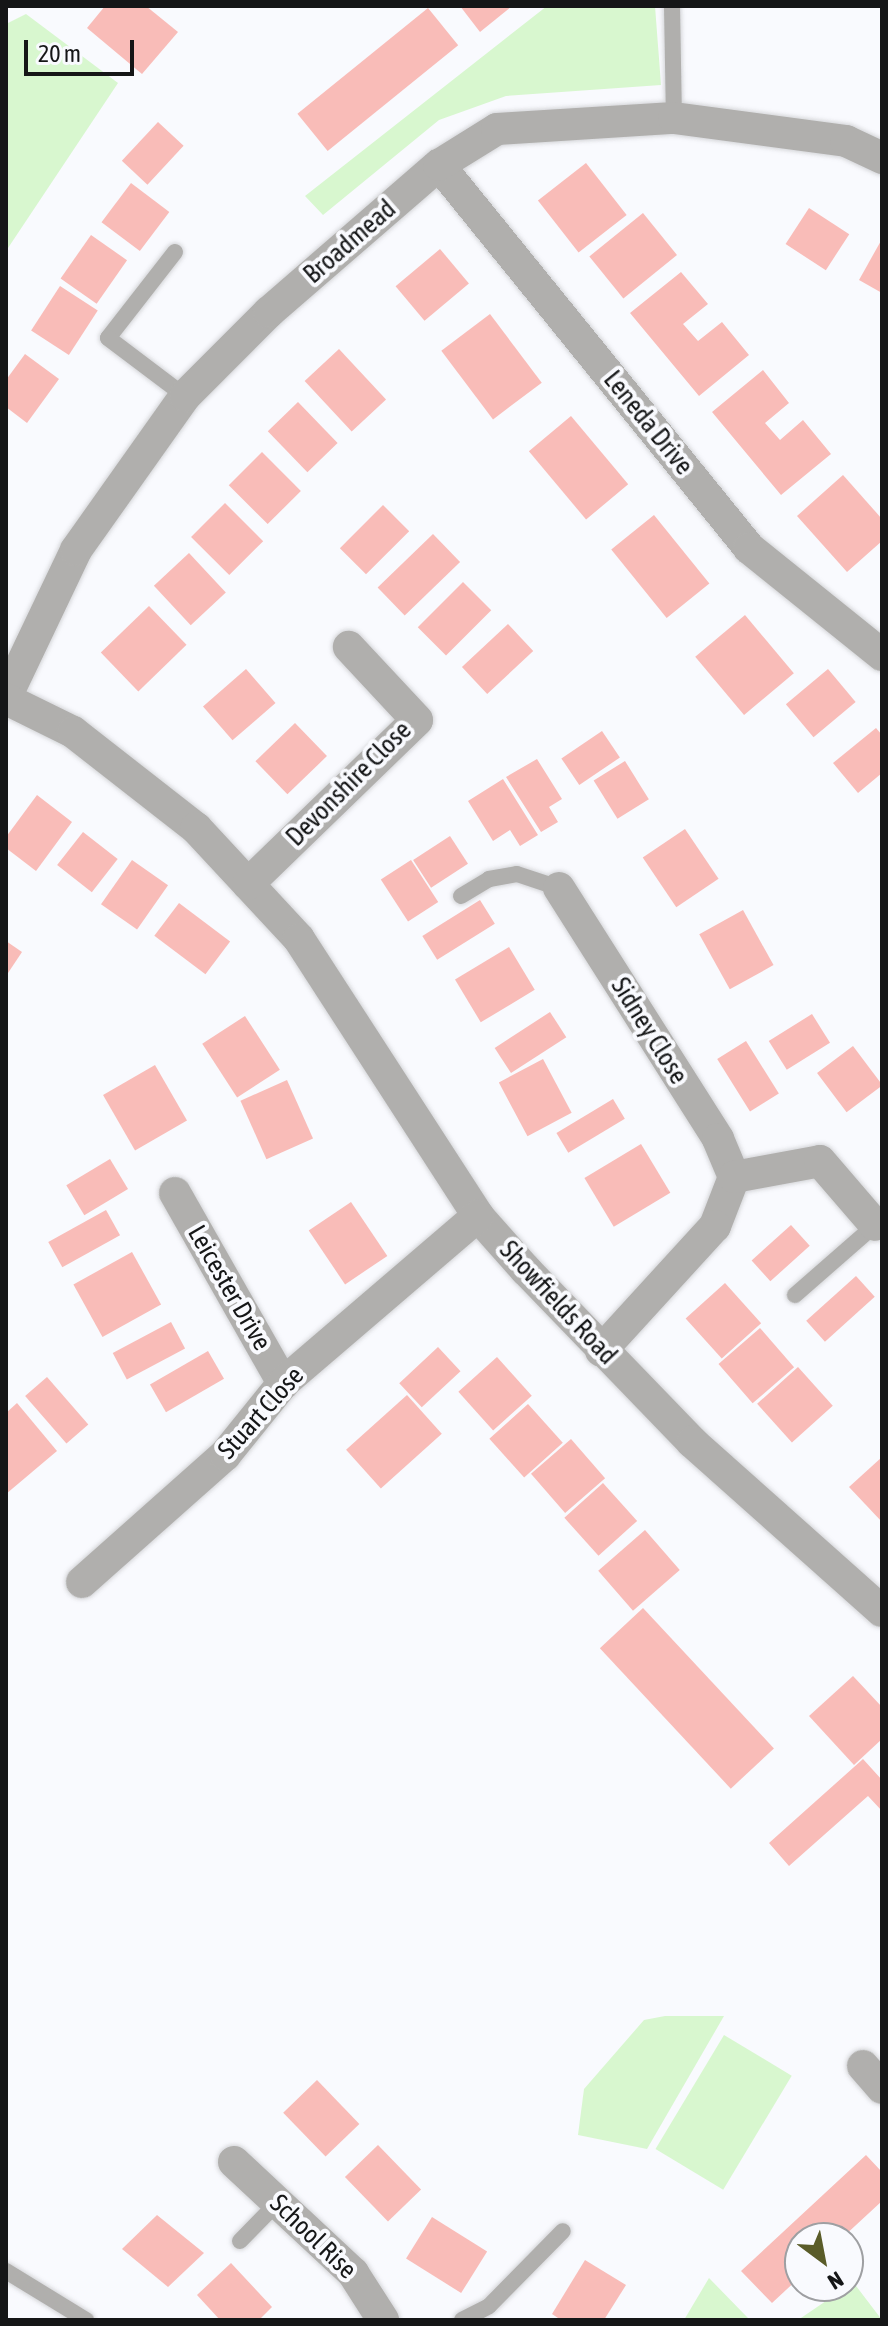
<!DOCTYPE html>
<style>
body{margin:0}
#map{position:relative;width:888px;height:2326px;overflow:hidden;background:#f9fafe;font-family:"Asap Condensed",sans-serif}
div>[style]{position:absolute}
[style*='--x']{left:calc(var(--x)*1px);top:calc(var(--y)*1px);width:calc(var(--w)*1px);rotate:calc(var(--a)*1deg)}
.green>*{inset:0;background:#d8f7cf;transform-origin:0 0}
.building>*{inset:0;background:#f9bcb8;transform-origin:0 0}
.roads{filter:drop-shadow(0 0 2px #d5d6d9) drop-shadow(0 0 2px #d5d6d9)}
.service>*{height:16px;margin:-8px;padding:0 8px;transform-origin:8px;border-radius:8px;background:#b0afad}
.minor>*{height:32px;margin:-16px;padding:0 16px;transform-origin:16px;border-radius:16px;background:#b0afad}
span{translate:-50% -50%;white-space:nowrap;text-align:center;line-height:1.15;-webkit-text-stroke:8px #f9fafe;paint-order:stroke}
.street-label{font-size:26px;color:#151617}
.frame{position:absolute;inset:0;border:8px solid #151617;pointer-events:none}
.north{position:absolute;left:784px;top:2222px;width:80px;height:80px;box-sizing:border-box;background:#f9fafe;border:2px solid #9e9fa2;border-radius:50%;rotate:148deg;font-size:22px;font-weight:700;line-height:32px;text-align:center;color:#151617}
.north::after{content:'';display:block;margin:auto;width:28px;height:36px;background:#5a5c29;clip-path:polygon(50% 0,100% 100%,50% 72%,0 100%)}
.scale{position:absolute;left:24px;top:40px;width:110px;height:36px;box-sizing:border-box;border:4px solid #151617;border-top:0;padding-left:10px;font-size:24px;line-height:28px;white-space:nowrap;color:#151617;-webkit-text-stroke:6px #f9fafe;paint-order:stroke}
</style>
<div id="map">
<div class="green">
<div style="clip-path:polygon(547px 6px,655px 6px,661px 85px,506px 96px,439px 120px,323px 215px,305px 196px)"></div>
<div style="clip-path:polygon(26px 14px,118px 83px,6px 251px,6px 24px)"></div>
<div style="clip-path:polygon(665px 2016px,724px 2016px,647px 2149px,578px 2135px,584px 2089px,644px 2020px)"></div>
<div style="left:724px;top:2035px;width:79px;height:133px;rotate:31deg"></div>
<div style="clip-path:polygon(709px 2278px,748px 2318px,746px 2320px,684px 2320px)"></div>
<div style="clip-path:polygon(850px 2278px,882px 2320px,798px 2320px,848px 2286px)"></div>
</div>
<div class="building">
<div style="clip-path:polygon(105px 6px,146px 6px,178px 32px,142px 74px,87px 28px)"></div>
<div style="clip-path:polygon(460px 6px,512px 6px,480px 32px)"></div>
<div style="left:428px;top:8px;width:48px;height:168px;rotate:51deg"></div>
<div style="left:158px;top:122px;width:35px;height:53px;rotate:43deg"></div>
<div style="left:586px;top:163px;width:66px;height:61px;rotate:52deg"></div>
<div style="left:131px;top:183px;width:48px;height:49px;rotate:37deg"></div>
<div style="left:809px;top:208px;width:48px;height:43px;rotate:33deg"></div>
<div style="left:643px;top:213px;width:54px;height:69px;rotate:51deg"></div>
<div style="left:91px;top:235px;width:44px;height:53px;rotate:35deg"></div>
<div style="clip-path:polygon(882px 239px,882px 293px,859px 280px)"></div>
<div style="left:440px;top:249px;width:45px;height:58px;rotate:50deg"></div>
<div style="clip-path:polygon(681px 272px,708px 304px,683px 324px,698px 341px,722px 322px,749px 355px,699px 396px,630px 313px)"></div>
<div style="left:60px;top:286px;width:45px;height:53px;rotate:33deg"></div>
<div style="left:490px;top:314px;width:86px;height:61px;rotate:53deg"></div>
<div style="left:339px;top:349px;width:69px;height:47px;rotate:47deg"></div>
<div style="clip-path:polygon(25px 354px,59px 379px,27px 423px,6px 407px,6px 380px)"></div>
<div style="clip-path:polygon(763px 370px,789px 403px,765px 423px,780px 440px,803px 420px,831px 454px,781px 495px,712px 412px)"></div>
<div style="left:298px;top:402px;width:57px;height:42px;rotate:46deg"></div>
<div style="left:571px;top:416px;width:89px;height:55px;rotate:50deg"></div>
<div style="left:262px;top:452px;width:55px;height:47px;rotate:45deg"></div>
<div style="clip-path:polygon(843px 475px,882px 519px,882px 541px,847px 572px,797px 516px)"></div>
<div style="left:225px;top:503px;width:54px;height:48px;rotate:45deg"></div>
<div style="left:383px;top:505px;width:37px;height:61px;rotate:45deg"></div>
<div style="left:654px;top:515px;width:88px;height:55px;rotate:51deg"></div>
<div style="left:433px;top:534px;width:39px;height:77px;rotate:46deg"></div>
<div style="left:189px;top:553px;width:54px;height:48px;rotate:47deg"></div>
<div style="left:463px;top:582px;width:40px;height:64px;rotate:45deg"></div>
<div style="left:149px;top:606px;width:54px;height:67px;rotate:46deg"></div>
<div style="left:745px;top:615px;width:76px;height:65px;rotate:50deg"></div>
<div style="left:508px;top:624px;width:37px;height:63px;rotate:47deg"></div>
<div style="left:246px;top:669px;width:45px;height:57px;rotate:49deg"></div>
<div style="left:828px;top:669px;width:43px;height:55px;rotate:50deg"></div>
<div style="left:295px;top:723px;width:46px;height:55px;rotate:46deg"></div>
<div style="clip-path:polygon(876px 728px,882px 735px,882px 773px,858px 793px,833px 763px)"></div>
<div style="left:602px;top:731px;width:32px;height:49px;rotate:56deg"></div>
<div style="clip-path:polygon(537px 759px,562px 799px,549px 807px,558px 822px,541px 832px,506px 777px)"></div>
<div style="left:625px;top:761px;width:45px;height:37px;rotate:58deg"></div>
<div style="clip-path:polygon(503px 779px,538px 835px,520px 846px,510px 830px,493px 841px,468px 801px)"></div>
<div style="clip-path:polygon(37px 795px,72px 822px,36px 871px,6px 848px,6px 837px)"></div>
<div style="left:685px;top:829px;width:60px;height:51px;rotate:56deg"></div>
<div style="left:83px;top:832px;width:44px;height:42px;rotate:38deg"></div>
<div style="left:450px;top:836px;width:33px;height:44px;rotate:57deg"></div>
<div style="left:132px;top:860px;width:44px;height:54px;rotate:35deg"></div>
<div style="left:411px;top:860px;width:50px;height:36px;rotate:57deg"></div>
<div style="left:480px;top:900px;width:28px;height:68px;rotate:58deg"></div>
<div style="left:179px;top:903px;width:64px;height:41px;rotate:37deg"></div>
<div style="left:743px;top:910px;width:63px;height:50px;rotate:61deg"></div>
<div style="clip-path:polygon(6px 941px,22px 952px,6px 976px)"></div>
<div style="left:509px;top:947px;width:50px;height:63px;rotate:59deg"></div>
<div style="left:550px;top:1012px;width:30px;height:66px;rotate:57deg"></div>
<div style="left:812px;top:1014px;width:34px;height:51px;rotate:58deg"></div>
<div style="left:245px;top:1016px;width:64px;height:51px;rotate:57deg"></div>
<div style="left:746px;top:1041px;width:62px;height:34px;rotate:58deg"></div>
<div style="left:853px;top:1046px;width:49px;height:45px;rotate:53deg"></div>
<div style="left:543px;top:1059px;width:61px;height:50px;rotate:62deg"></div>
<div style="left:155px;top:1065px;width:64px;height:60px;rotate:60deg"></div>
<div style="left:287px;top:1080px;width:64px;height:51px;rotate:66deg"></div>
<div style="left:613px;top:1099px;width:23px;height:66px;rotate:59deg"></div>
<div style="left:641px;top:1144px;width:57px;height:66px;rotate:59deg"></div>
<div style="left:110px;top:1159px;width:35px;height:51px;rotate:59deg"></div>
<div style="left:351px;top:1202px;width:65px;height:51px;rotate:56deg"></div>
<div style="left:106px;top:1210px;width:29px;height:66px;rotate:61deg"></div>
<div style="left:791px;top:1225px;width:28px;height:53px;rotate:48deg"></div>
<div style="left:132px;top:1252px;width:60px;height:67px;rotate:61deg"></div>
<div style="left:856px;top:1276px;width:28px;height:67px;rotate:48deg"></div>
<div style="left:725px;top:1283px;width:54px;height:53px;rotate:48deg"></div>
<div style="left:171px;top:1322px;width:30px;height:66px;rotate:62deg"></div>
<div style="left:760px;top:1328px;width:52px;height:55px;rotate:49deg"></div>
<div style="left:438px;top:1347px;width:33px;height:53px;rotate:47deg"></div>
<div style="left:208px;top:1351px;width:32px;height:67px;rotate:60deg"></div>
<div style="left:497px;top:1357px;width:52px;height:52px;rotate:48deg"></div>
<div style="left:798px;top:1367px;width:52px;height:55px;rotate:48deg"></div>
<div style="left:47px;top:1377px;width:63px;height:29px;rotate:49deg"></div>
<div style="left:407px;top:1395px;width:52px;height:82px;rotate:48deg"></div>
<div style="clip-path:polygon(17px 1403px,57px 1451px,6px 1494px,6px 1413px)"></div>
<div style="left:528px;top:1404px;width:52px;height:52px;rotate:48deg"></div>
<div style="left:571px;top:1439px;width:52px;height:53px;rotate:49deg"></div>
<div style="clip-path:polygon(882px 1457px,882px 1522px,849px 1487px)"></div>
<div style="left:603px;top:1483px;width:51px;height:52px;rotate:48deg"></div>
<div style="left:645px;top:1530px;width:53px;height:62px;rotate:49deg"></div>
<div style="left:643px;top:1608px;width:192px;height:59px;rotate:47deg"></div>
<div style="clip-path:polygon(853px 1676px,882px 1707px,882px 1739px,854px 1765px,809px 1716px)"></div>
<div style="clip-path:polygon(863px 1759px,882px 1780px,882px 1811px,868px 1796px,789px 1866px,769px 1843px)"></div>
<div style="left:317px;top:2080px;width:61px;height:47px;rotate:46deg"></div>
<div style="left:378px;top:2145px;width:62px;height:46px;rotate:46deg"></div>
<div style="clip-path:polygon(866px 2155px,882px 2172px,882px 2201px,842px 2238px,800px 2238px,800px 2277px,772px 2303px,741px 2271px)"></div>
<div style="clip-path:polygon(157px 2215px,204px 2253px,168px 2287px,122px 2249px)"></div>
<div style="left:432px;top:2217px;width:65px;height:49px;rotate:32deg"></div>
<div style="clip-path:polygon(585px 2260px,626px 2285px,604px 2320px,561px 2320px,552px 2314px)"></div>
<div style="clip-path:polygon(231px 2263px,272px 2307px,259px 2320px,220px 2320px,197px 2295px)"></div>
</div>
<div class="roads">
<div class="service">
<div style="--x:672;--y:6;--w:112;--a:89"></div>
<div style="--x:175;--y:252;--w:109;--a:127.9"></div>
<div style="--x:108;--y:338;--w:96;--a:37"></div>
<div style="--x:461;--y:896;--w:33;--a:-31"></div>
<div style="--x:489;--y:879;--w:28;--a:-10"></div>
<div style="--x:517;--y:874;--w:44;--a:18.4"></div>
<div style="--x:795;--y:1295;--w:106;--a:-41.2"></div>
<div style="--x:240;--y:2241;--w:54;--a:-45.7"></div>
<div style="--x:6;--y:2271;--w:94;--a:31.5"></div>
<div style="--x:462;--y:2320;--w:30;--a:-27"></div>
<div style="--x:489;--y:2306;--w:105;--a:-45.4"></div>
</div>
<div class="minor">
<div style="--x:439;--y:165;--w:493;--a:51"></div>
<div style="--x:749;--y:548;--w:171;--a:38.8"></div>
<div style="--x:6;--y:697;--w:163;--a:-64.5"></div>
<div style="--x:76;--y:550;--w:189;--a:-54.7"></div>
<div style="--x:185;--y:396;--w:119;--a:-45"></div>
<div style="--x:269;--y:312;--w:225;--a:-40.9"></div>
<div style="--x:439;--y:165;--w:68;--a:-31.8"></div>
<div style="--x:497;--y:129;--w:177;--a:-3.6"></div>
<div style="--x:674;--y:118;--w:174;--a:7.6"></div>
<div style="--x:846;--y:141;--w:40;--a:25"></div>
<div style="--x:6;--y:699;--w:75;--a:26.2"></div>
<div style="--x:73;--y:732;--w:156;--a:38"></div>
<div style="--x:196;--y:828;--w:151;--a:47.1"></div>
<div style="--x:299;--y:939;--w:330;--a:57.1"></div>
<div style="--x:478;--y:1216;--w:72;--a:48.4"></div>
<div style="--x:526;--y:1270;--w:239;--a:46"></div>
<div style="--x:692;--y:1442;--w:254;--a:41.7"></div>
<div style="--x:248;--y:884;--w:235;--a:-44.1"></div>
<div style="--x:417;--y:720;--w:100;--a:-133"></div>
<div style="--x:559;--y:888;--w:297;--a:57.6"></div>
<div style="--x:718;--y:1139;--w:41;--a:67.2"></div>
<div style="--x:734;--y:1177;--w:53;--a:111.2"></div>
<div style="--x:715;--y:1226;--w:169;--a:132.4"></div>
<div style="--x:734;--y:1177;--w:87;--a:-10.5"></div>
<div style="--x:820;--y:1161;--w:84;--a:49.3"></div>
<div style="--x:175;--y:1193;--w:219;--a:60.4"></div>
<div style="--x:82;--y:1582;--w:191;--a:-41.6"></div>
<div style="--x:225;--y:1455;--w:92;--a:-51.1"></div>
<div style="--x:283;--y:1383;--w:257;--a:-40.6"></div>
<div style="--x:863;--y:2066;--w:29;--a:49"></div>
<div style="--x:234;--y:2162;--w:163;--a:43"></div>
<div style="--x:353;--y:2273;--w:56;--a:57.4"></div>
</div>
</div>
<div class="street-label">
<span style="left:350px;top:242px;rotate:-41deg">Broadmead</span>
<span style="left:648px;top:423px;rotate:51deg">Leneda Drive</span>
<span style="left:349px;top:784px;rotate:-45deg">Devonshire Close</span>
<span style="left:649px;top:1031px;rotate:58deg">Sidney Close</span>
<span style="left:229px;top:1288px;rotate:60deg">Leicester Drive</span>
<span style="left:558px;top:1303px;rotate:47deg">Showfields Road</span>
<span style="left:261px;top:1413px;rotate:-48deg">Stuart Close</span>
<span style="left:313px;top:2237px;rotate:44deg">School Rise</span>
</div>
<div class="frame"></div>
<div class="north">N</div>
<div class="scale">20 m</div>
</div>
